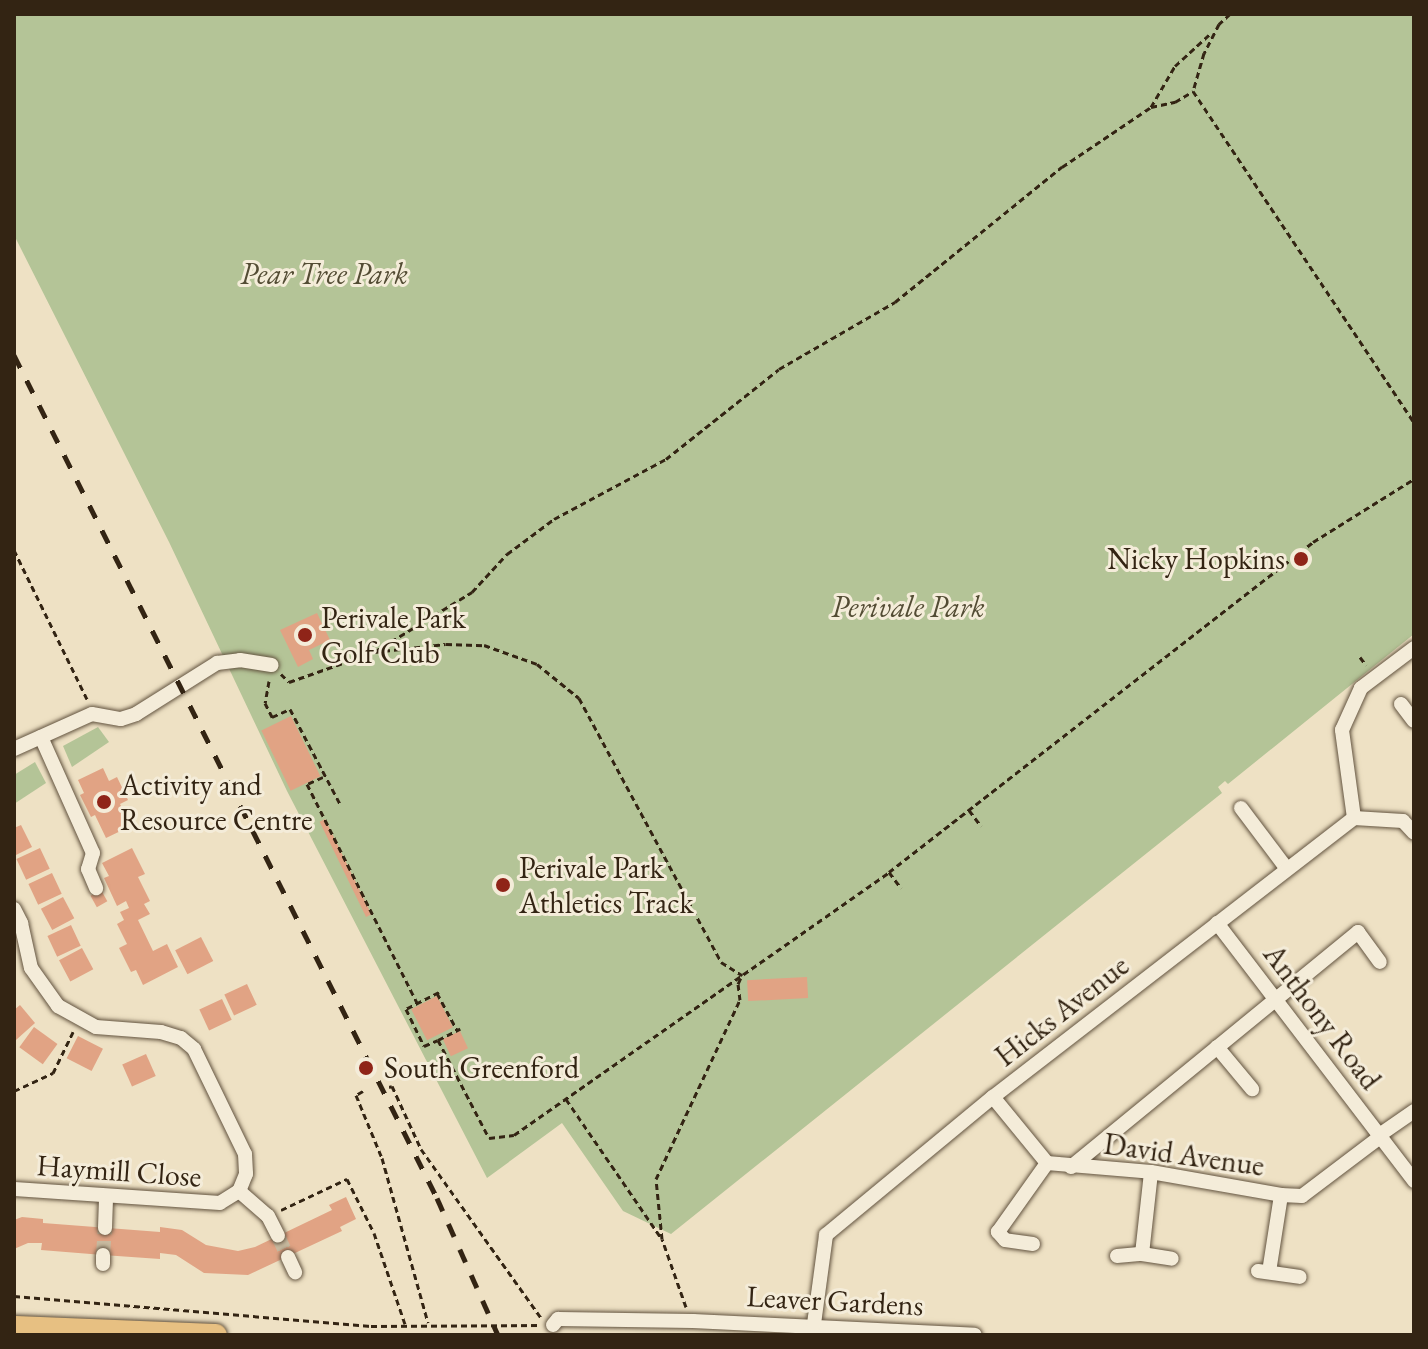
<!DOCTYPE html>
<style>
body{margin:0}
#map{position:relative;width:1428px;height:1349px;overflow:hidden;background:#eee1c4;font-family:"EB Garamond",serif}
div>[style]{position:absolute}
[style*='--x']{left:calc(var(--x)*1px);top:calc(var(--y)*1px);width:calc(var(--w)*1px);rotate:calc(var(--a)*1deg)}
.green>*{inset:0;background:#b4c497}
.building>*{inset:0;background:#e1a384;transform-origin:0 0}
.minor-tunnel>*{height:14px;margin-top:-7px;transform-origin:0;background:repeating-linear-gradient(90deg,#c9bba1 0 14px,transparent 0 21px)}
.path>*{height:3px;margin-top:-1.5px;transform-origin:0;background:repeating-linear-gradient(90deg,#332413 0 6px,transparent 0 10px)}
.roads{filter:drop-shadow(0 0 2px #62533f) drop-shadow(0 0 2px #62533f)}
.minor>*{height:14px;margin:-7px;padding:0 7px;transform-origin:7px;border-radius:7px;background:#f4ecd9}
.highway>*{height:22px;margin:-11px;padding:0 11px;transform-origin:11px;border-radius:11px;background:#e7c082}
.rail>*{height:5px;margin-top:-2.5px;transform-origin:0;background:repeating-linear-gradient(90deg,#332413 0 14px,transparent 0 28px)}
.dots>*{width:22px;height:22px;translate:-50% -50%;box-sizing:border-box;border:4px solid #f4ecd9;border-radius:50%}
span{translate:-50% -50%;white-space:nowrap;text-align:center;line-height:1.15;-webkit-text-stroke:6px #f4ecd9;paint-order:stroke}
.park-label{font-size:30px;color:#534c34;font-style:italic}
.poi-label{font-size:30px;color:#332413}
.right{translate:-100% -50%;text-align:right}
.left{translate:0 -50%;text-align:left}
.street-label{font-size:30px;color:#332413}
.frame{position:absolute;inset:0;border:16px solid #332413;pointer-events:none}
</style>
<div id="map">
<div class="green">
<div style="clip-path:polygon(14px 14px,1414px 14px,1414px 634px,1228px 784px,1225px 781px,1218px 787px,1222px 793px,671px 1234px,623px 1211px,562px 1123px,487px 1178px,287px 791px,169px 542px,14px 235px)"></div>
<div style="clip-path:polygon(98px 727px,109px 742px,72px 767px,63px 746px)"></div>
<div style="clip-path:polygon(35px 762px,46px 783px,14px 804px,14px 775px)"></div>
</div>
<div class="building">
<div style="clip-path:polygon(317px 613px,330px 640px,309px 650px,313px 659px,298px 667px,280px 630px)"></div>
<div style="left:291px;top:716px;width:67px;height:33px;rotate:64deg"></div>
<div style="clip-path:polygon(103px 768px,109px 781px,117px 777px,128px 800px,120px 804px,131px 826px,106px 838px,95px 815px,91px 817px,80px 795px,84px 793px,78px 780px)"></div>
<div style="left:325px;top:819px;width:106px;height:6px;rotate:64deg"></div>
<div style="clip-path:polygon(21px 825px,32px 847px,14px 856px,14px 828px)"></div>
<div style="left:40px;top:848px;width:23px;height:26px;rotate:65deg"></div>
<div style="clip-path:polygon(132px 848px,145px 874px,138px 877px,150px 901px,144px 904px,150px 914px,138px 920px,153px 951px,167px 944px,178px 967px,143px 985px,136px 970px,131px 972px,119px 948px,127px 944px,117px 924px,124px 920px,120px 912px,129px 908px,126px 901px,117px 906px,104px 878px,109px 876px,102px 863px)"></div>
<div style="left:52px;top:873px;width:23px;height:26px;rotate:65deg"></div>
<div style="left:101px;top:890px;width:13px;height:12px;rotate:61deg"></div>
<div style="left:63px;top:897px;width:24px;height:25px;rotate:62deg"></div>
<div style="left:71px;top:925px;width:23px;height:26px;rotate:65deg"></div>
<div style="left:201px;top:937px;width:27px;height:29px;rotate:63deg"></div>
<div style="left:82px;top:948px;width:24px;height:26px;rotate:62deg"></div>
<div style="left:807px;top:977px;width:21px;height:60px;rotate:87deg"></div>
<div style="left:247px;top:984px;width:23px;height:25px;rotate:65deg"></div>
<div style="left:437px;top:996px;width:35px;height:29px;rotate:63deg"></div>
<div style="left:222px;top:999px;width:23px;height:25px;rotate:65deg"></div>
<div style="clip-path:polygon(20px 1005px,35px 1023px,16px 1040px,14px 1010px)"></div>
<div style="left:34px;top:1027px;width:29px;height:25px;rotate:36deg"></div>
<div style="left:460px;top:1031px;width:19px;height:19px;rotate:65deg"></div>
<div style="left:78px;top:1036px;width:28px;height:25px;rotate:27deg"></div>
<div style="left:146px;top:1054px;width:24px;height:26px;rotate:66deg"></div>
<div style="clip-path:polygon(346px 1197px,356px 1219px,340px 1227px,342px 1231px,248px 1275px,204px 1273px,176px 1255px,160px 1253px,160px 1259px,103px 1255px,41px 1250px,42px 1243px,28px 1243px,14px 1249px,14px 1220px,22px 1217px,43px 1219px,43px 1223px,160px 1232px,160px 1227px,182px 1230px,206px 1245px,238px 1251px,255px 1247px,332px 1210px,329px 1205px)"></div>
</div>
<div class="minor-tunnel">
<div style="--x:278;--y:1236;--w:23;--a:65"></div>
<div style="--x:103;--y:1255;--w:27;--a:-86"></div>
</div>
<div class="path">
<div style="--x:1230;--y:14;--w:15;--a:138"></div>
<div style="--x:1219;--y:24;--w:33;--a:117"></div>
<div style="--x:1204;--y:53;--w:40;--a:106"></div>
<div style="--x:1193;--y:91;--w:398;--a:56.3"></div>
<div style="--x:1151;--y:107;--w:48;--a:-59.7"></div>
<div style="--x:1175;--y:66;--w:49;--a:-42.5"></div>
<div style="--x:14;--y:550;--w:166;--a:63.9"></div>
<div style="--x:374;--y:652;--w:115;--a:-31.5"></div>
<div style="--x:472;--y:592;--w:52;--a:-47.4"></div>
<div style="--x:507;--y:554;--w:59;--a:-36.7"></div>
<div style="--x:554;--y:519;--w:127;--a:-28.2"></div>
<div style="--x:666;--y:459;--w:144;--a:-38.5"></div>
<div style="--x:779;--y:369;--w:134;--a:-30"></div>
<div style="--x:895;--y:302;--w:215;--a:-39"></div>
<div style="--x:1062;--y:167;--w:107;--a:-34"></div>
<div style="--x:1151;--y:107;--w:25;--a:-12"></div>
<div style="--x:1175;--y:102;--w:21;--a:-31"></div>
<div style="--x:1360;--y:657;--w:10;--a:53"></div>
<div style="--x:281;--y:674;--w:11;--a:45"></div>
<div style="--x:289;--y:682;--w:90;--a:-19.4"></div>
<div style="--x:374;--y:652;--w:72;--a:-6.3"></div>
<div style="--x:446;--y:644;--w:38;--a:2"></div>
<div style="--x:484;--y:645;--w:56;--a:19.7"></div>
<div style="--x:537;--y:664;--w:54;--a:39"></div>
<div style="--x:579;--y:698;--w:300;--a:61.7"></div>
<div style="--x:721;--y:962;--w:25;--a:32"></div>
<div style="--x:269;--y:681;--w:22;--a:100"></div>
<div style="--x:265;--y:703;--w:16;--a:63"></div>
<div style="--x:272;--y:717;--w:20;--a:-24"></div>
<div style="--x:290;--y:709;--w:107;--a:62.2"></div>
<div style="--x:323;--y:777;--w:17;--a:156"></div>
<div style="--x:307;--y:784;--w:245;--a:63.3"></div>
<div style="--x:969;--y:810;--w:20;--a:53"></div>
<div style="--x:889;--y:872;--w:20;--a:53"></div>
<div style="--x:439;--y:992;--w:37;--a:153"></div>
<div style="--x:406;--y:1009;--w:41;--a:64.1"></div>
<div style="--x:424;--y:1046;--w:15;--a:-23"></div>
<div style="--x:438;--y:1040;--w:110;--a:62.5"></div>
<div style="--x:489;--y:1138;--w:25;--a:-7"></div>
<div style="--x:514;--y:1135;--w:458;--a:-35"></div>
<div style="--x:889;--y:872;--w:537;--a:-37.89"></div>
<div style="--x:1313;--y:542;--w:119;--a:-32"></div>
<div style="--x:437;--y:993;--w:42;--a:61.6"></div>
<div style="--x:438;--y:1040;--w:25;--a:-27"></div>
<div style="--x:389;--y:1087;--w:3;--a:-18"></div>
<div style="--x:392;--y:1086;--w:69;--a:65.3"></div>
<div style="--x:421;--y:1149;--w:207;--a:54.6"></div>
<div style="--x:14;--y:1091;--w:43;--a:-24.8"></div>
<div style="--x:53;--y:1073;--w:46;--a:-64"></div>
<div style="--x:363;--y:1091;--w:8;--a:150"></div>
<div style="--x:356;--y:1095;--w:68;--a:67.6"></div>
<div style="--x:382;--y:1158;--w:171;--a:74.4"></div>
<div style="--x:566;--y:1099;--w:168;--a:55.6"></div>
<div style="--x:281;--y:1210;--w:73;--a:-25.2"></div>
<div style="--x:347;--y:1179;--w:60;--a:63.4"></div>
<div style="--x:374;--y:1233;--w:96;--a:71.2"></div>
<div style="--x:14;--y:1296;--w:358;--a:4.8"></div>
<div style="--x:371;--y:1326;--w:170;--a:-0.3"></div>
<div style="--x:686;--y:1307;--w:72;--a:-109.4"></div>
<div style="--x:662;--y:1239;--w:60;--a:-95.7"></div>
<div style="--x:656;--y:1179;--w:198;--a:-64.9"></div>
<div style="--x:740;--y:1000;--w:16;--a:-97"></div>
<div style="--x:738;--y:984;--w:10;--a:-66"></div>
</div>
<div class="roads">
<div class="minor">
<div style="--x:1401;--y:704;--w:21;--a:53"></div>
<div style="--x:41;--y:737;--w:127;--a:65.9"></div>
<div style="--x:93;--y:853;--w:17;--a:107"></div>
<div style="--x:88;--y:869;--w:21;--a:67"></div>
<div style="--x:14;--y:749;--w:85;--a:-24.2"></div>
<div style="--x:92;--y:714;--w:29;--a:10"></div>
<div style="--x:121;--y:719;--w:16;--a:-18"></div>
<div style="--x:136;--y:714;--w:96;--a:-32.2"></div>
<div style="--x:217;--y:663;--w:23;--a:-7"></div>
<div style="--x:240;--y:660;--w:32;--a:9"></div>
<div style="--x:1241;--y:808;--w:76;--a:53"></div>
<div style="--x:1354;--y:818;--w:89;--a:-97.8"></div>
<div style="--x:1342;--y:730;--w:46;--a:-65.7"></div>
<div style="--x:1361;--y:688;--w:66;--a:-37"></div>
<div style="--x:14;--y:909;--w:16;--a:63"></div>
<div style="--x:21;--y:923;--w:46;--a:77.5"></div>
<div style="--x:31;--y:968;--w:47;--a:54.6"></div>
<div style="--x:58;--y:1006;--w:43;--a:28.9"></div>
<div style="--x:96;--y:1027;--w:65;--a:4.4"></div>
<div style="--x:161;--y:1032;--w:21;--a:17"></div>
<div style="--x:181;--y:1038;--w:17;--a:40"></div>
<div style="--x:194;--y:1049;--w:117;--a:64.1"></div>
<div style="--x:245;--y:1154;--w:20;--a:87"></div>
<div style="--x:246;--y:1174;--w:18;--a:112"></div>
<div style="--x:239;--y:1191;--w:22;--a:148"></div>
<div style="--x:220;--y:1203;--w:206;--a:-176.1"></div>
<div style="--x:1217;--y:923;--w:325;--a:52.6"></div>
<div style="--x:1217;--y:1047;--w:55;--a:50.2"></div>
<div style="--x:993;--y:1097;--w:85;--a:50.7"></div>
<div style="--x:1047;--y:1163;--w:104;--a:4.9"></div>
<div style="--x:1151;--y:1172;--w:132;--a:10"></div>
<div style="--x:1281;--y:1195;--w:21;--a:3"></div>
<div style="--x:1302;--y:1196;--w:98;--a:-37.1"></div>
<div style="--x:1378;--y:1136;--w:44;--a:-34.8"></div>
<div style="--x:1071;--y:1167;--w:371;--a:-39.3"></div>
<div style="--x:1358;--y:932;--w:37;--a:54"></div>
<div style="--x:239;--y:1191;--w:38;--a:41"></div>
<div style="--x:268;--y:1216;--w:22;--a:63"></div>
<div style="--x:105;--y:1228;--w:31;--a:-88"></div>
<div style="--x:1033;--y:1244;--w:28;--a:-172"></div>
<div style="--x:1005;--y:1240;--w:11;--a:-131"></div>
<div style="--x:998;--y:1232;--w:85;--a:-54.6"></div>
<div style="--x:1142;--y:1254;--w:82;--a:-83.7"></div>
<div style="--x:1117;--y:1256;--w:25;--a:-5"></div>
<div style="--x:1142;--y:1254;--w:30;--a:9"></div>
<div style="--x:288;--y:1257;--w:17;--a:65"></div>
<div style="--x:103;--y:1264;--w:9;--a:-90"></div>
<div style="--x:1258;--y:1271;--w:42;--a:8.1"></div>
<div style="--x:1269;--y:1272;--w:78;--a:-81.1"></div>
<div style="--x:553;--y:1325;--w:8;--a:-50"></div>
<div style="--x:558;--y:1319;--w:135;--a:0.8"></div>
<div style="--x:693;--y:1321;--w:282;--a:2.8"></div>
<div style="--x:807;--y:1335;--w:13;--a:-58"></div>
<div style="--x:814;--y:1324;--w:90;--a:-82.3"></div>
<div style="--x:826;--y:1235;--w:217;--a:-39.6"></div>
<div style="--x:993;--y:1097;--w:456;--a:-37.7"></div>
<div style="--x:1354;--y:818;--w:49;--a:3.5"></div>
<div style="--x:1403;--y:821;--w:16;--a:47"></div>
</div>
<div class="highway">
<div style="--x:14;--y:1327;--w:202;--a:2.3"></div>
</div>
</div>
<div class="rail">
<div style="--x:14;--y:355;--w:943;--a:63.35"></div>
<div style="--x:437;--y:1198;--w:150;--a:66"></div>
</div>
<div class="dots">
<div style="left:1301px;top:559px;background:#8f2418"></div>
<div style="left:305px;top:635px;background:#8f2418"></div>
<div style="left:104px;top:802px;background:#8f2418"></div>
<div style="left:503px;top:885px;background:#8f2418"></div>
<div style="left:366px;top:1068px;background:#8f2418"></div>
</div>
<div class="park-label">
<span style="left:324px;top:274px">Pear Tree Park</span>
<span style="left:908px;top:607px">Perivale Park</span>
</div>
<div class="poi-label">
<span class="right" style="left:1285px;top:559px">Nicky Hopkins</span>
<span class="left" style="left:321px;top:635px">Perivale Park<br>Golf Club</span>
<span class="left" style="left:120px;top:802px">Activity and<br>Resource Centre</span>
<span class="left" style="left:519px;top:885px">Perivale Park<br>Athletics Track</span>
<span class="left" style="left:384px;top:1068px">South Greenford</span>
</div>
<div class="street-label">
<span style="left:1062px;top:1011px;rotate:-38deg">Hicks Avenue</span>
<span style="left:1322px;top:1017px;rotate:53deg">Anthony Road</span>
<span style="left:1184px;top:1155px;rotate:8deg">David Avenue</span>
<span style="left:119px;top:1171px;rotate:4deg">Haymill Close</span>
<span style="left:835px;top:1301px;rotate:3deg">Leaver Gardens</span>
</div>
<div class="frame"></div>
</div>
